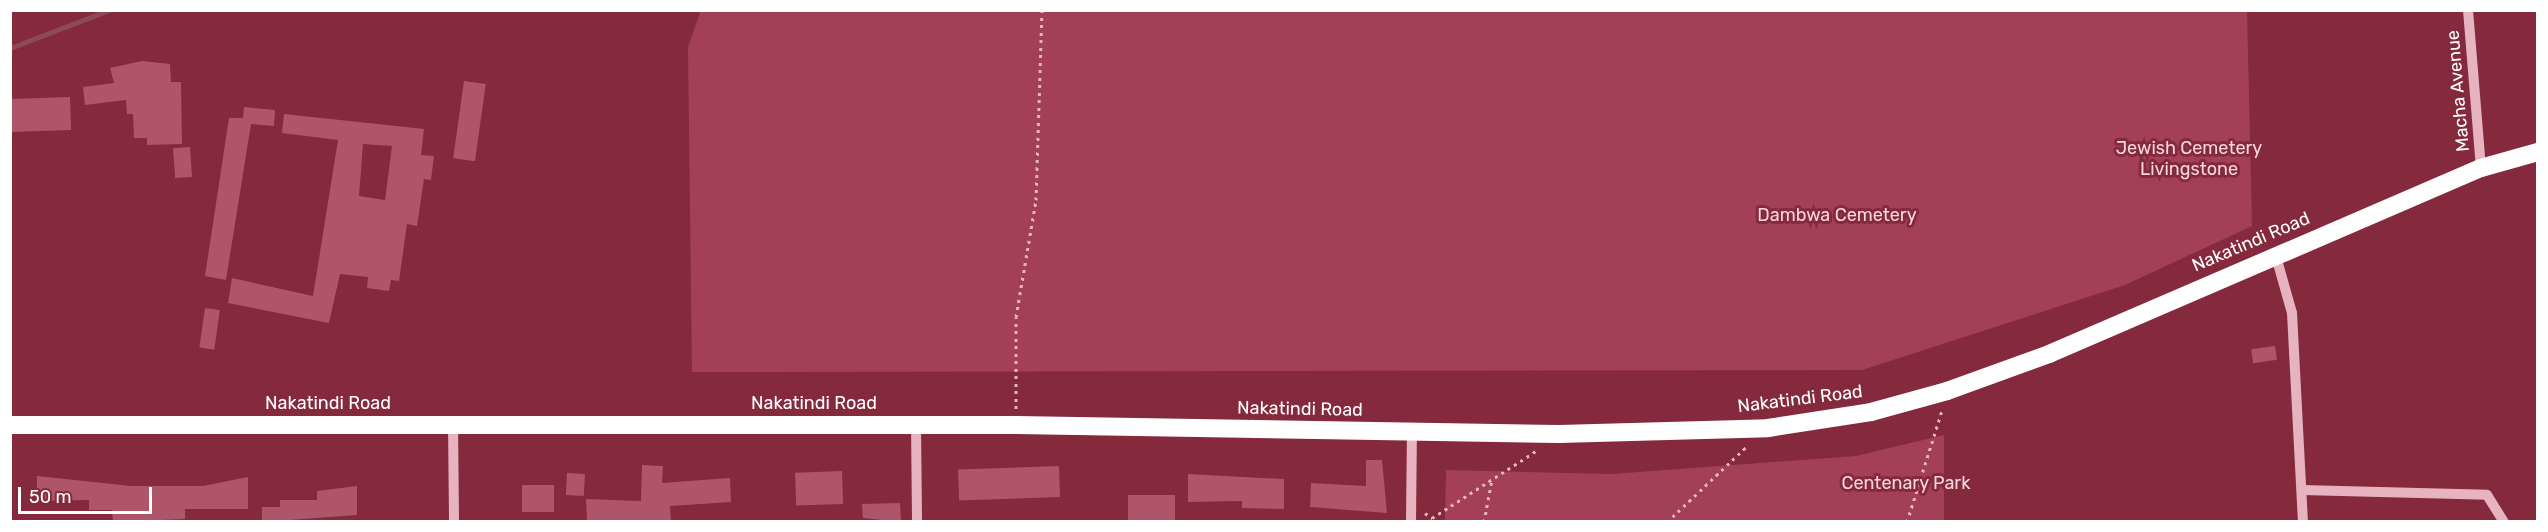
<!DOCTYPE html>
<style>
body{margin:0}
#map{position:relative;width:2548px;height:532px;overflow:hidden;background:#85293d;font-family:Rubik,sans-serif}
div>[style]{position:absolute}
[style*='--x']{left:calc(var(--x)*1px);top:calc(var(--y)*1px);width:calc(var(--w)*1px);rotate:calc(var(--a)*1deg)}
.green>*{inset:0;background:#a34057}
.stream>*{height:5px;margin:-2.5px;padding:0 2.5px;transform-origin:2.5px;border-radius:2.5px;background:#8c4a58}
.building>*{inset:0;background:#ae5569;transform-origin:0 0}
.path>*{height:3px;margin-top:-1.5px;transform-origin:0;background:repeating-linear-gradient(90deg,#e7b3bf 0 3px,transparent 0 7.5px)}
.minor>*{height:10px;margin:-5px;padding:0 5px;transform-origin:5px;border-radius:5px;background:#e7b3bf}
.highway>*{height:18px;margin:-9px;padding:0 9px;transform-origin:9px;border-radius:9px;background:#fff}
span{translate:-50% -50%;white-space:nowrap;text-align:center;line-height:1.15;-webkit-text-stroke:6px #85293d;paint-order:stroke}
.street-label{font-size:18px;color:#fff}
.park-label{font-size:18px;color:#f6d7de}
.frame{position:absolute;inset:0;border:12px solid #fff;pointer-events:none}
.scale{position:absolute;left:18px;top:487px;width:134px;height:27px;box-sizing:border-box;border:3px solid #fff;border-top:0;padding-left:8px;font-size:18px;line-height:21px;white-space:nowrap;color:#fff;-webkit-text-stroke:4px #85293d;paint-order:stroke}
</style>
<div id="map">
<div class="green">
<div style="clip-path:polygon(701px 10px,2247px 11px,2252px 226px,2125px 285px,1862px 370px,692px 372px,688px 47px)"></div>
<div style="clip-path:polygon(1944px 435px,1944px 521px,1445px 521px,1446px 470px,1612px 474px,1856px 456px)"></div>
</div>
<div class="stream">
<div style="--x:10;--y:48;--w:106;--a:-21"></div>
</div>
<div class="building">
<div style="clip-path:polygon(142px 61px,170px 64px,171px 82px,181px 82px,182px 144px,147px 145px,147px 138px,134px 138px,133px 114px,127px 114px,126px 100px,85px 105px,83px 87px,114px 83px,110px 68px)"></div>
<div style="left:464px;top:81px;width:22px;height:78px;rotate:8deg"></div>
<div style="left:70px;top:97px;width:33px;height:60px;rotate:88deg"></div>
<div style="clip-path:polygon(244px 107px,275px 110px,274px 126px,251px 124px,226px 280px,205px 276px,229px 118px,243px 118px)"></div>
<div style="clip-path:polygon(evenodd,284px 114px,424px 129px,421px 155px,434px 156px,431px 180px,424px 179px,417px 226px,407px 224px,399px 281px,391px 280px,389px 291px,367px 288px,368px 277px,340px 274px,329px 323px,228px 303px,232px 278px,313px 296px,338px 140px,282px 133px,284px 114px,363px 144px,392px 146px,385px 200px,359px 196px,363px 144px)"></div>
<div style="left:190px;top:147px;width:30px;height:17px;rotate:86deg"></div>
<div style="left:205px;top:308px;width:15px;height:40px;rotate:8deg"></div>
<div style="left:2275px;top:346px;width:14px;height:24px;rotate:82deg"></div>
<div style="clip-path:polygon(1366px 460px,1382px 460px,1387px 513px,1310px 507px,1311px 483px,1366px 486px)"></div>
<div style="clip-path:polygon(642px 465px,663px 466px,662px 483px,730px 478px,731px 502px,670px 506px,671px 522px,587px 522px,586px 499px,641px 501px)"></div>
<div style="left:1059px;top:466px;width:31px;height:101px;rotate:88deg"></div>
<div style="left:842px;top:471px;width:33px;height:47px;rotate:88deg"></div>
<div style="left:567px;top:473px;width:18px;height:22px;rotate:3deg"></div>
<div style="clip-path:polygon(1188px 474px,1284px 479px,1284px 509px,1242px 508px,1242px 501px,1188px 502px)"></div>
<div style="clip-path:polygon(37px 476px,131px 486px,203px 486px,248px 477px,248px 509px,185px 509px,185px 519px,113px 522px,112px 510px,89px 510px,89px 500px,37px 501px)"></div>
<div style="left:522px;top:485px;width:32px;height:27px"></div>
<div style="clip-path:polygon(357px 486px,357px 515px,262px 522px,262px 507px,280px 507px,280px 500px,317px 500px,317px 491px)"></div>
<div style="left:1128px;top:495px;width:47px;height:27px"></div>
<div style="clip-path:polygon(900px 503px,901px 522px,863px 518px,862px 504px)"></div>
</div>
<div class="path">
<div style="--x:1016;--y:409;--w:92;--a:-90"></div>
<div style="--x:1016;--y:317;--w:119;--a:-80.3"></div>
<div style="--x:1036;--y:200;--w:190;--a:-88.2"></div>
<div style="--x:1425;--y:513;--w:9;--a:36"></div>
<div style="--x:1432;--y:518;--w:124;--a:-32.8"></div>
<div style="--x:1484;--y:522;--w:44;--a:-79.5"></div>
<div style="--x:1667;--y:522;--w:109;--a:-43.5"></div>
<div style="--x:1907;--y:522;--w:117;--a:-72.6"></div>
</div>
<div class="minor">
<div style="--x:2468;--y:10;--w:159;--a:85.3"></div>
<div style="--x:2275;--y:253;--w:62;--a:74.2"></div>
<div style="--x:2292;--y:313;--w:209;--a:87"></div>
<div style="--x:453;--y:423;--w:99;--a:89.4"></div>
<div style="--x:916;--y:424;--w:98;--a:89.4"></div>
<div style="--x:2302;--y:490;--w:185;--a:1.5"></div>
<div style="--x:2487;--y:495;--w:32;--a:58"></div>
<div style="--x:1411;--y:522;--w:90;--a:-89.4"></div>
</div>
<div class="highway">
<div style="--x:10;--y:425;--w:1006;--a:0"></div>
<div style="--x:1016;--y:425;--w:543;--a:0.95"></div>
<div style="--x:1559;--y:434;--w:209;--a:-1.6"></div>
<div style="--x:1768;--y:428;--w:104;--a:-8.8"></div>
<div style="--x:1871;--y:412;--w:79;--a:-15.4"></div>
<div style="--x:1947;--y:391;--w:109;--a:-19.9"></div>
<div style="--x:2049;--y:354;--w:470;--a:-23.3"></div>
<div style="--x:2481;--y:168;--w:59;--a:-15.7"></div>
</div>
<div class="street-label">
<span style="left:2458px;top:91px;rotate:-95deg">Macha Avenue</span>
<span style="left:2251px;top:242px;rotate:-23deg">Nakatindi Road</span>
<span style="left:1800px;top:399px;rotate:-7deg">Nakatindi Road</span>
<span style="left:328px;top:403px">Nakatindi Road</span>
<span style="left:814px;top:403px">Nakatindi Road</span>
<span style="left:1300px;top:409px;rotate:1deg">Nakatindi Road</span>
</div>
<div class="park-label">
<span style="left:2189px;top:159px">Jewish Cemetery<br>Livingstone</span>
<span style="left:1837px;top:215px">Dambwa Cemetery</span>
<span style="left:1906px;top:483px">Centenary Park</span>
</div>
<div class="frame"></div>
<div class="scale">50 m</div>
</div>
